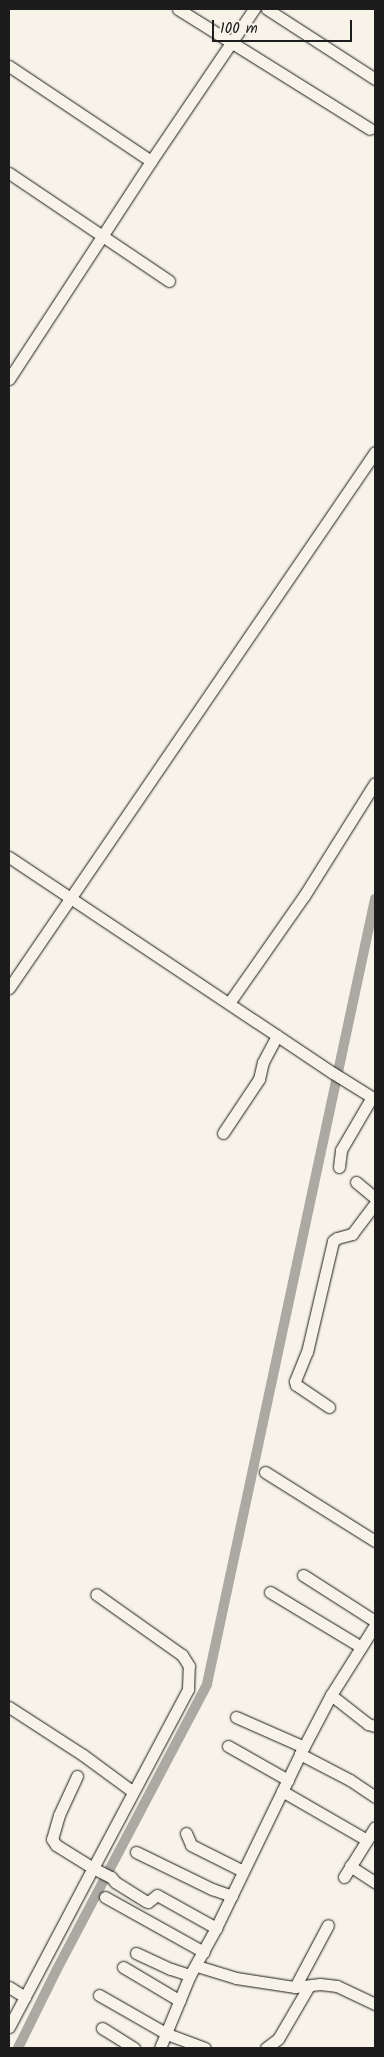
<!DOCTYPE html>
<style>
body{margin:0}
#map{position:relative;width:384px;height:2057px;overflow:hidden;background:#f7f3e8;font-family:Kalam,sans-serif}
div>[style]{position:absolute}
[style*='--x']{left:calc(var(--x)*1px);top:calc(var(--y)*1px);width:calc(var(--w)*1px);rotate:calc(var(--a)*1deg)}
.canal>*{height:10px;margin:-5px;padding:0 5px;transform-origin:5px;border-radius:5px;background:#aca9a2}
.roads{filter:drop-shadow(0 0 1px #1c1c1c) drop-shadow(0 0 1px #1c1c1c)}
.minor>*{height:11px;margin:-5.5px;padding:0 5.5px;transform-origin:5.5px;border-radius:5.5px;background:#f7f3e8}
span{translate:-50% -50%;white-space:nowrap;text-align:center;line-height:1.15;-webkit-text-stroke:5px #f7f3e8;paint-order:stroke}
.frame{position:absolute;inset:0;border:10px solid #1c1c1c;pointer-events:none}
.scale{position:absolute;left:212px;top:20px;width:140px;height:22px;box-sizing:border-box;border:2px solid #1c1c1c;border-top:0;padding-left:6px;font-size:15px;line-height:18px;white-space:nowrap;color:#1c1c1c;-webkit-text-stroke:4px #f7f3e8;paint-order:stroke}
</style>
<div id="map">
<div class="canal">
<div style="--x:18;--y:2048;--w:86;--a:-63.7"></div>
<div style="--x:56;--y:1971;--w:324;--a:-62.2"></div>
<div style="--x:207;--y:1684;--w:803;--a:-77.92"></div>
</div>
<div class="roads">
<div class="minor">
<div style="--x:178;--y:9;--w:226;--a:32"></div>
<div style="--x:267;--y:9;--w:129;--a:32.9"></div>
<div style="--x:9;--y:66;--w:171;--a:33.8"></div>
<div style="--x:9;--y:173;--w:193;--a:34"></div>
<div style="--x:9;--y:379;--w:260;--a:-56.9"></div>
<div style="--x:151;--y:161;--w:184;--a:-55.9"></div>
<div style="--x:9;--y:857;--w:389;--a:33.7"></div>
<div style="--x:333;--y:1073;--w:49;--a:31.8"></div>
<div style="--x:9;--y:988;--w:649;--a:-55.67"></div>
<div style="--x:229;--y:1003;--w:131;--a:-55"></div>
<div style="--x:304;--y:896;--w:133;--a:-57.9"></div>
<div style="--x:223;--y:1133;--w:65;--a:-56.3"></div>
<div style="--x:259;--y:1079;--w:17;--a:-77"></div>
<div style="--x:263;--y:1062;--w:30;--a:-62"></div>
<div style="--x:339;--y:1167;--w:17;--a:-83"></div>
<div style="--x:341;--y:1150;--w:61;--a:-59.7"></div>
<div style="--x:356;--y:1182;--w:25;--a:40"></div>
<div style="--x:329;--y:1407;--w:40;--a:-146"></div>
<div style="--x:296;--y:1385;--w:4;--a:-104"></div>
<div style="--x:295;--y:1381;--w:31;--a:-68"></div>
<div style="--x:307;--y:1352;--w:114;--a:-76.8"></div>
<div style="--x:333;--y:1241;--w:5;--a:-37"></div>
<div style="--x:337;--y:1238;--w:16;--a:-15"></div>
<div style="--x:352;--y:1234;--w:39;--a:-53"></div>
<div style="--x:265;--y:1472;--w:130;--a:32.1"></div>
<div style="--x:303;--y:1575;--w:85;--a:32.6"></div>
<div style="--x:270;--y:1592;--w:106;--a:31.1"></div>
<div style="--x:331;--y:1695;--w:47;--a:38.1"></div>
<div style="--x:368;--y:1724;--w:7;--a:16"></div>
<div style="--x:9;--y:1707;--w:88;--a:33"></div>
<div style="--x:83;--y:1755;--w:61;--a:36.3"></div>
<div style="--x:236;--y:1717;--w:74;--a:23.8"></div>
<div style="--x:228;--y:1746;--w:69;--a:29.5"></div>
<div style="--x:300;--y:1754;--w:56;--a:27.5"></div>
<div style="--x:350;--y:1780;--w:30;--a:34"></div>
<div style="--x:77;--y:1776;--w:43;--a:114.8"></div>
<div style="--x:59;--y:1815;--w:25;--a:106"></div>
<div style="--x:52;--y:1839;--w:7;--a:56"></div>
<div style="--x:56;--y:1845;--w:44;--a:31.9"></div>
<div style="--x:93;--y:1868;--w:203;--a:-62"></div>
<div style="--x:188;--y:1689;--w:23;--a:-88"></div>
<div style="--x:189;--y:1666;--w:13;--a:-122"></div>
<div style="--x:182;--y:1655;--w:105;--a:-144.7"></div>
<div style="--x:282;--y:1791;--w:98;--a:30"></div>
<div style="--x:367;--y:1840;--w:15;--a:-58"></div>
<div style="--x:186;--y:1833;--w:13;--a:67"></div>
<div style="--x:191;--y:1845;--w:58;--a:26.6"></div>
<div style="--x:136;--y:1852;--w:85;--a:26"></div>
<div style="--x:212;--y:1889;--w:21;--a:19"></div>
<div style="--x:350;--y:1866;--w:30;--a:33"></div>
<div style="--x:344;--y:1877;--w:44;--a:-58.1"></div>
<div style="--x:105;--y:1897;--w:113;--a:29.1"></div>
<div style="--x:136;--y:1953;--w:38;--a:25"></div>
<div style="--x:171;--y:1969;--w:20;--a:18"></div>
<div style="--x:197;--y:1966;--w:41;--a:17.1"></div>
<div style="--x:236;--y:1978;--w:60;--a:8.7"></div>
<div style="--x:295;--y:1987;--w:25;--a:-7"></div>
<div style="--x:320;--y:1984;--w:17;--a:7"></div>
<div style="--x:337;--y:1986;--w:42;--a:25.3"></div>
<div style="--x:123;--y:1967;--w:66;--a:30.8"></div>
<div style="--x:9;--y:1987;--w:19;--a:32"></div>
<div style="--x:295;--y:1987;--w:70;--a:-62"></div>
<div style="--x:99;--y:1995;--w:78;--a:29.8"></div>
<div style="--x:167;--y:2034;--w:40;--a:20.2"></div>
<div style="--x:9;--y:2027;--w:180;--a:-62.2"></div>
<div style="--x:93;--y:1868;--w:20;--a:27"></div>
<div style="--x:111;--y:1877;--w:6;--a:51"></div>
<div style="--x:115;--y:1882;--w:36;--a:32"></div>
<div style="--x:146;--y:1901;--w:2;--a:27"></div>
<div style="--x:148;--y:1902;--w:11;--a:-38"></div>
<div style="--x:157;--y:1895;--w:68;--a:29.2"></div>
<div style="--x:102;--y:2028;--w:38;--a:32"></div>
<div style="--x:160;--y:2048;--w:79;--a:-67.7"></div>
<div style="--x:190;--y:1975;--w:54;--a:-61"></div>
<div style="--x:216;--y:1928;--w:193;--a:-64.2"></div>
<div style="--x:300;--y:1754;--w:67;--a:-62.3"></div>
<div style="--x:331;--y:1695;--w:83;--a:-57.8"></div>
<div style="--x:266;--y:2048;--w:15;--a:-37"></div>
<div style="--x:278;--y:2039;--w:61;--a:-59.7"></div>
</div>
</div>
<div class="frame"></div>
<div class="scale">100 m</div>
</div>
